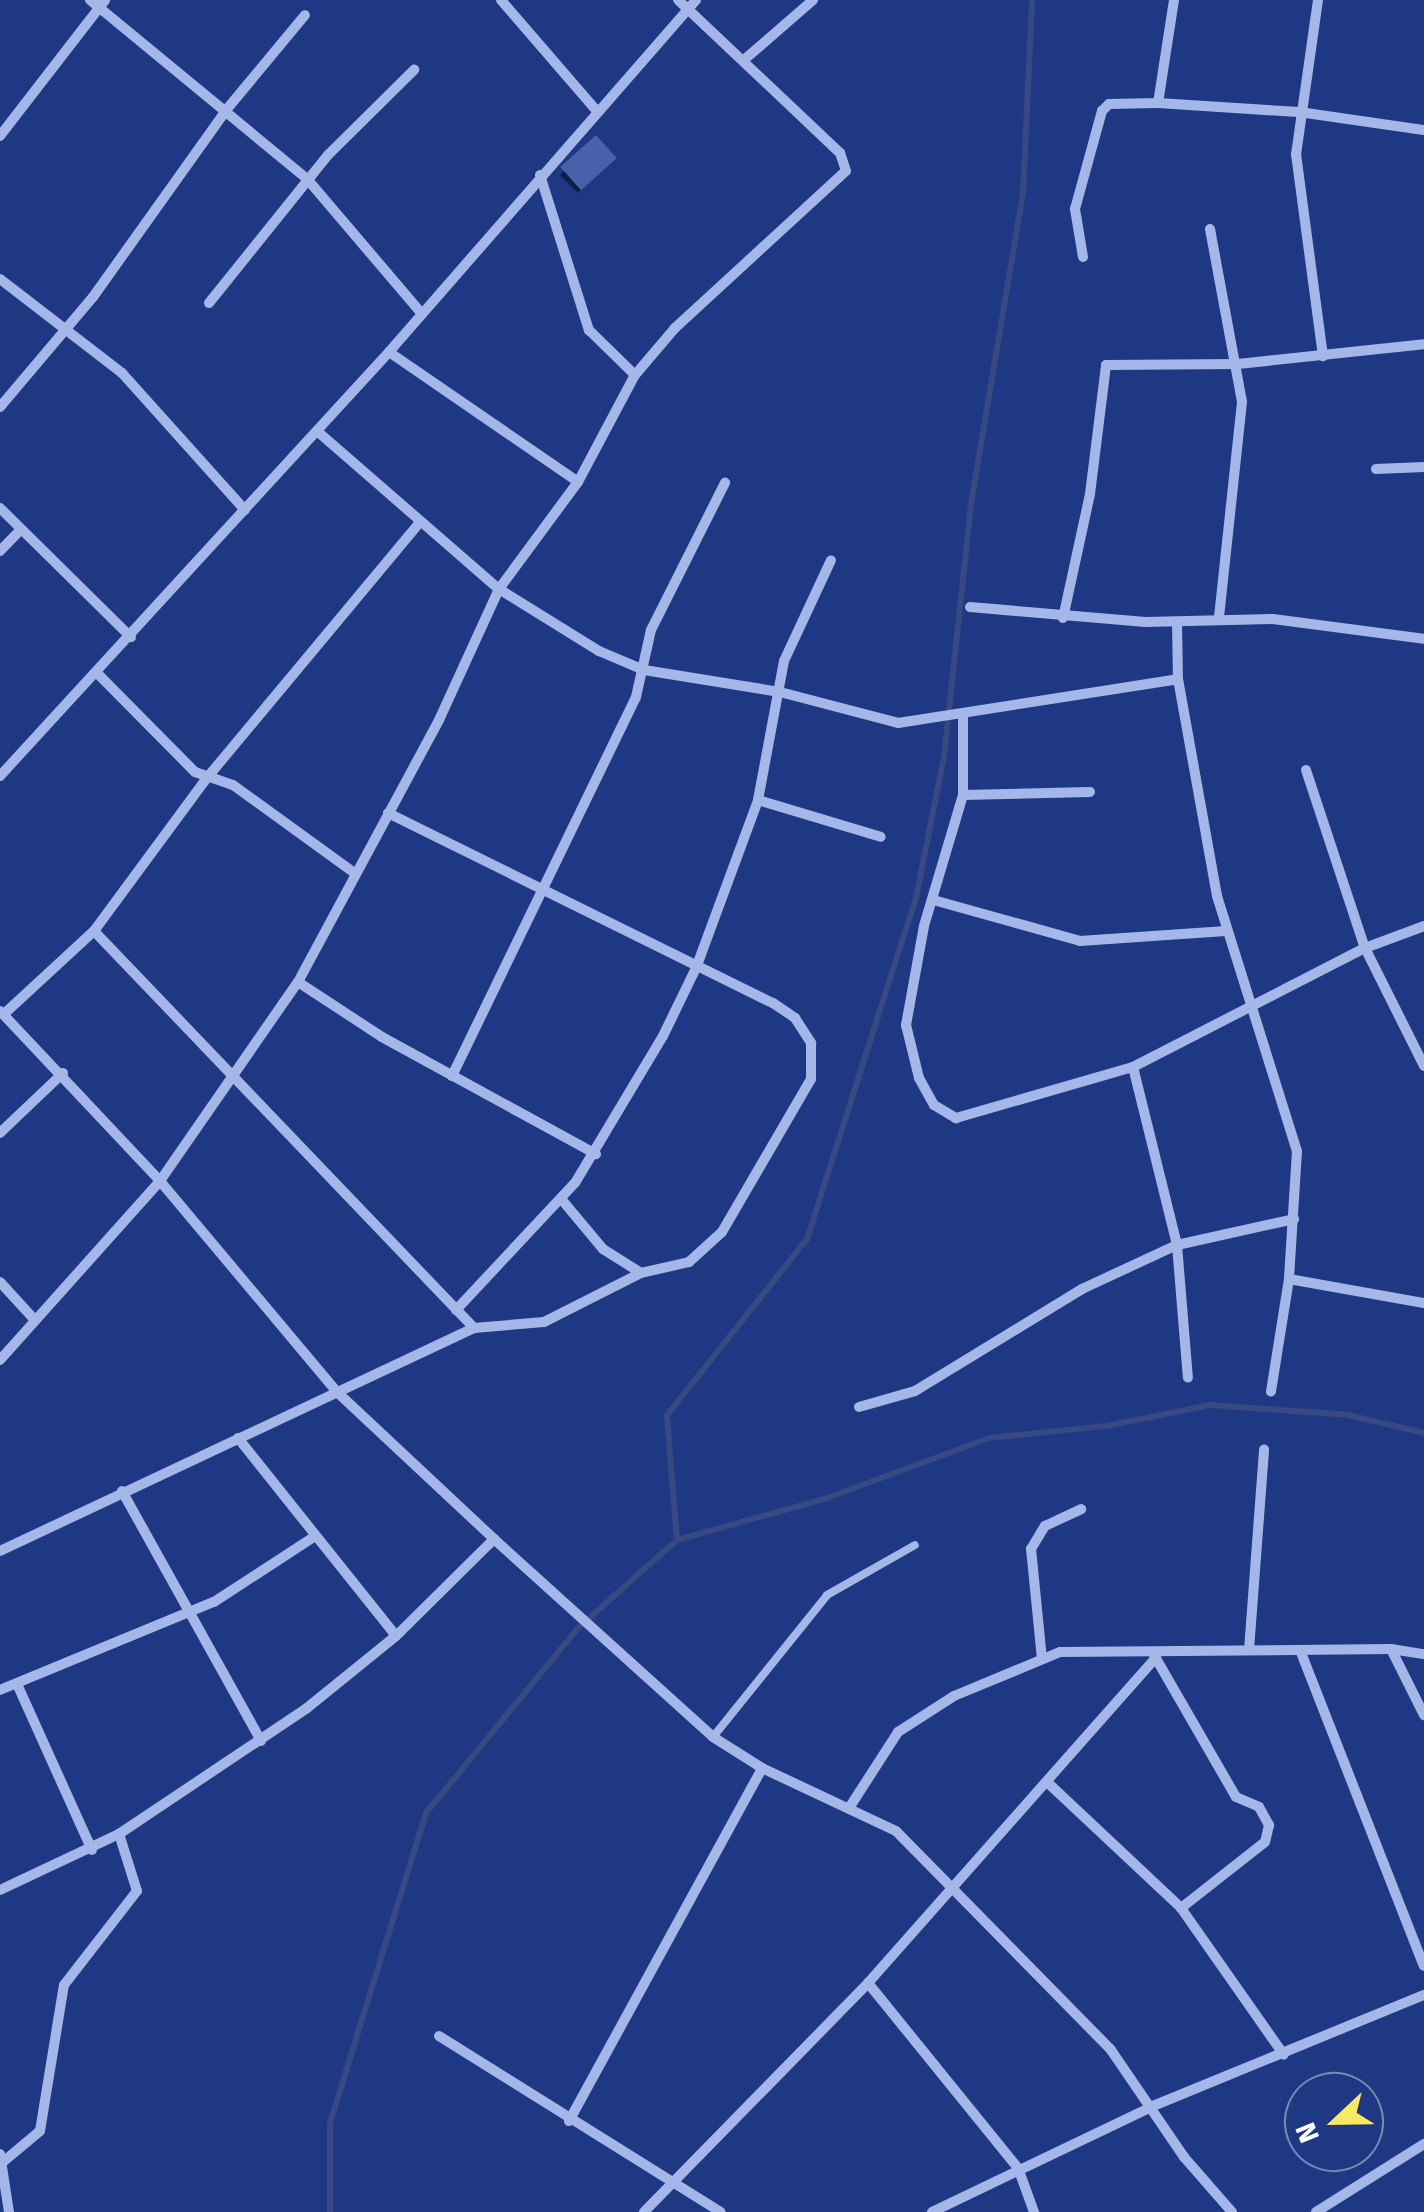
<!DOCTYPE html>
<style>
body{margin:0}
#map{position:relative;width:1424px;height:2212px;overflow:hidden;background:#1e3883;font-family:"Fira Sans",sans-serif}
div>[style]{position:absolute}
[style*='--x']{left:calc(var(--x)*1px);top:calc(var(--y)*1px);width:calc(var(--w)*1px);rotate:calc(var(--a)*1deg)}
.shadow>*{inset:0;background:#0007;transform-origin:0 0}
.stream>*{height:6px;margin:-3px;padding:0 3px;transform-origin:3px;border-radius:3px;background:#364981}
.building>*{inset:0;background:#4761ab;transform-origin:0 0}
.lane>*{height:8px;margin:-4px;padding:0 4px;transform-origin:4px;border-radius:4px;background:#a5b7e9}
.street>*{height:10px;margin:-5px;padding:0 5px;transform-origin:5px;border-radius:5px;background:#a5b7e9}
span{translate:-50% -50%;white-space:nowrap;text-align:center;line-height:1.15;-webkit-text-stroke:9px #1e3883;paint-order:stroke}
.north{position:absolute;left:1284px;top:2072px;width:100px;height:100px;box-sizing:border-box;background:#1e3883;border:2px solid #7888b5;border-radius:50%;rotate:248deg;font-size:28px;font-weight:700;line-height:40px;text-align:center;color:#fff}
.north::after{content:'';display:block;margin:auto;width:35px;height:45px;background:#f8e964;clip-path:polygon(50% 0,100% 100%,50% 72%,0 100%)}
</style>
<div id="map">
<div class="shadow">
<div style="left:596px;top:139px;width:25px;height:51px;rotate:45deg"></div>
</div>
<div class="stream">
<div style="--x:677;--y:1540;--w:156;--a:-15.6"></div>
<div style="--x:827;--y:1498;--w:173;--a:-20.3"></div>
<div style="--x:989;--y:1438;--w:118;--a:-5.9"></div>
<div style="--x:1106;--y:1426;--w:106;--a:-11.4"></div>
<div style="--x:1210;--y:1405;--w:138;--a:4.1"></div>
<div style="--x:1348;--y:1415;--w:78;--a:13.3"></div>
<div style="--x:330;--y:2212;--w:89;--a:-90"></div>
<div style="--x:330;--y:2123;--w:325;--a:-72.8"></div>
<div style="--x:426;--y:1813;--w:238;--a:-50.6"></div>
<div style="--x:577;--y:1629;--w:134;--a:-41.7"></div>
<div style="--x:677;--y:1540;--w:125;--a:-94.6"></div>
<div style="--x:667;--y:1415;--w:225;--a:-51.5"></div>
<div style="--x:807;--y:1239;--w:358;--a:-72.3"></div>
<div style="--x:916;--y:898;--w:144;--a:-78.8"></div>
<div style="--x:944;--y:757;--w:254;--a:-83.9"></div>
<div style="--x:971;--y:504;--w:315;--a:-80.5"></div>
<div style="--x:1023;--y:193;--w:193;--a:-87.3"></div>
</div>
<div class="building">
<div style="left:596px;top:135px;width:31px;height:48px;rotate:48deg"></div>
</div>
<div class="lane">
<div style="--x:713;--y:1737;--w:182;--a:-51.2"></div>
<div style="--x:827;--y:1595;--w:101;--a:-29.6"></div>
</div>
<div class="street">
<div style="--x:90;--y:0;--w:283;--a:39.5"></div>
<div style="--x:308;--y:180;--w:175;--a:49.6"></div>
<div style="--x:501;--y:0;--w:145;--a:49.2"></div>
<div style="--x:1174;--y:0;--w:104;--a:98.8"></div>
<div style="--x:1158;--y:103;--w:141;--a:3.7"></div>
<div style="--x:1299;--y:112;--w:126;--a:8.2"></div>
<div style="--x:1318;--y:0;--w:156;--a:98.1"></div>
<div style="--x:1296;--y:154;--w:204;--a:82.4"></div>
<div style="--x:745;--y:59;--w:90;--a:-40.9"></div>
<div style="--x:0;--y:136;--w:172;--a:-52.3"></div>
<div style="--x:540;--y:175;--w:163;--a:72.5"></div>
<div style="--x:589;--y:330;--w:64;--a:44.4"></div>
<div style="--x:1210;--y:229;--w:176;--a:79.5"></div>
<div style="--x:1242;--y:402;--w:215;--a:96.1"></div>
<div style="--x:1083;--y:257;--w:49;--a:-99.5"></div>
<div style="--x:1075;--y:209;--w:102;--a:-74.6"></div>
<div style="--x:1102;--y:111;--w:10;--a:-45"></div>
<div style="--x:1109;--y:104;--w:49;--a:-1.2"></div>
<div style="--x:0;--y:279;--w:154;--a:37.6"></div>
<div style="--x:122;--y:373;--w:184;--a:48.1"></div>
<div style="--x:209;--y:303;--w:191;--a:-51.2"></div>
<div style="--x:329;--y:154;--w:120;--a:-44.7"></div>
<div style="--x:389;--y:352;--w:229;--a:34.5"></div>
<div style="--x:0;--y:407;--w:144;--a:-49.8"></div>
<div style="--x:93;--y:297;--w:231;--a:-54.5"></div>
<div style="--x:227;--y:109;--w:122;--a:-50.3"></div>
<div style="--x:317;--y:431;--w:241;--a:41"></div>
<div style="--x:499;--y:589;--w:118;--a:31.8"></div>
<div style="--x:599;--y:651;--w:49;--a:22.9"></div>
<div style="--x:644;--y:670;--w:138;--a:9.2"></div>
<div style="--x:780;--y:692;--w:122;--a:14.7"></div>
<div style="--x:898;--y:723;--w:283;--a:-8.9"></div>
<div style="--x:1376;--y:469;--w:48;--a:-2.4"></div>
<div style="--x:0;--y:508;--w:184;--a:44.6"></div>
<div style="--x:0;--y:551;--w:30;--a:-46"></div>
<div style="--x:970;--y:607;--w:176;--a:4.9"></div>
<div style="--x:1145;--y:622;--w:128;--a:-1.3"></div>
<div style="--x:1273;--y:619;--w:152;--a:7.5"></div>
<div style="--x:1063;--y:618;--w:127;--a:-77.7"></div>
<div style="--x:1090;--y:494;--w:130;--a:-82.9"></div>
<div style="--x:1106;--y:365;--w:132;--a:-0.4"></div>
<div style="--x:1238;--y:364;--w:187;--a:-6.1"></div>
<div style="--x:1177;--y:623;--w:56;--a:89"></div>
<div style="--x:1178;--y:679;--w:220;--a:79.8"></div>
<div style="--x:1217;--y:896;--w:267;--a:72.6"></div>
<div style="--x:1297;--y:1151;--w:128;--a:93.6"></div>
<div style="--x:1289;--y:1279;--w:114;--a:99.1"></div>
<div style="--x:96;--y:672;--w:141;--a:45.3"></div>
<div style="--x:195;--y:772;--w:40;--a:18.9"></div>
<div style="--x:233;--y:785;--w:147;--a:35.9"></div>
<div style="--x:963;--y:716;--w:79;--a:90"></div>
<div style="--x:963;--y:795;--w:137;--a:106.6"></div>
<div style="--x:924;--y:926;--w:101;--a:100.3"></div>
<div style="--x:906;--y:1025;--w:55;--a:76.2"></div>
<div style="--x:919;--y:1078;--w:31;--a:61"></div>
<div style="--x:934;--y:1105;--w:26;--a:31"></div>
<div style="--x:956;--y:1118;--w:184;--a:-16.1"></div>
<div style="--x:1133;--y:1067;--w:261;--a:-27.2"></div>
<div style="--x:1365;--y:948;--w:63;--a:-20.4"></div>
<div style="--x:1306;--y:770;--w:188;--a:71.7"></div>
<div style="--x:1365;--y:948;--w:132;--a:63.4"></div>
<div style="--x:0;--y:776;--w:575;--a:-47.47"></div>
<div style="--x:389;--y:352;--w:467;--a:-48.9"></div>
<div style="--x:963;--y:795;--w:127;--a:-1.4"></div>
<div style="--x:758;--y:800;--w:128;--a:16.7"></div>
<div style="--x:388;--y:813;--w:429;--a:26.3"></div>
<div style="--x:773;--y:1003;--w:27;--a:34"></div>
<div style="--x:795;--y:1018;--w:30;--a:57"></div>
<div style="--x:811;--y:1043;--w:36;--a:90"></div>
<div style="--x:811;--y:1079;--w:177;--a:120.2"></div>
<div style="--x:722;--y:1232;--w:45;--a:137.7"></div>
<div style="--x:689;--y:1262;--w:49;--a:167.1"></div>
<div style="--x:641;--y:1273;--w:45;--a:-147.7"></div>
<div style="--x:603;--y:1249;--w:64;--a:-129.9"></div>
<div style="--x:937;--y:901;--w:148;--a:15.6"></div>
<div style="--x:1080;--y:941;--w:146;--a:-3.9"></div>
<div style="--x:94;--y:931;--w:550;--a:46.25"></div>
<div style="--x:298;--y:982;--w:100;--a:33.2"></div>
<div style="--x:382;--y:1037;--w:244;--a:28.7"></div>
<div style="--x:0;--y:1011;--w:233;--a:46.7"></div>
<div style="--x:160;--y:1181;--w:275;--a:50"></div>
<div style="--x:337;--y:1392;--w:215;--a:43.1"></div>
<div style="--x:494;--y:1539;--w:295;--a:42.1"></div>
<div style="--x:713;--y:1737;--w:58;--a:32.3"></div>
<div style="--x:762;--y:1768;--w:148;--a:25.2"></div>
<div style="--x:896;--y:1831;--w:307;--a:45.5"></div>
<div style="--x:1111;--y:2050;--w:130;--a:55.7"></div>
<div style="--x:1184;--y:2157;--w:73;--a:48.9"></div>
<div style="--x:4;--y:1014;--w:122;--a:-42.7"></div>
<div style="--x:94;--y:931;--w:189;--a:-53.6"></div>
<div style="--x:206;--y:779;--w:334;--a:-50.2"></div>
<div style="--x:1133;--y:1067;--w:183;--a:76.1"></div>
<div style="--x:1177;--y:1245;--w:133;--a:85.3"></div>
<div style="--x:452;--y:1076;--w:421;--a:-64.1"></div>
<div style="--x:636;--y:697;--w:69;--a:-77.4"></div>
<div style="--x:651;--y:630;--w:165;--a:-63.3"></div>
<div style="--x:0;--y:1133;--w:87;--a:-43.6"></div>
<div style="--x:1289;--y:1279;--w:137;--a:10.1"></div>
<div style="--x:0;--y:1282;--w:52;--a:47.4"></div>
<div style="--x:456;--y:1310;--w:174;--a:-46.9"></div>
<div style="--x:575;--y:1183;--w:171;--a:-59.1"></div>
<div style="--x:663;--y:1036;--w:76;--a:-64.1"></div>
<div style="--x:696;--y:968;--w:179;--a:-69.7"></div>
<div style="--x:758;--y:800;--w:141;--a:-79.4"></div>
<div style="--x:784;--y:661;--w:111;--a:-65"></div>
<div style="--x:0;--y:1360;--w:240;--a:-48.2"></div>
<div style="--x:160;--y:1181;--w:242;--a:-55.3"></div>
<div style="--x:298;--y:982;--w:298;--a:-61.7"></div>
<div style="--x:439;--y:720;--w:144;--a:-65.4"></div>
<div style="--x:499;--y:589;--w:133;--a:-53.6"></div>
<div style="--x:578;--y:482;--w:121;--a:-62"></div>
<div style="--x:635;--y:375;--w:62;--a:-49.6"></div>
<div style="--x:675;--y:328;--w:232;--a:-42.6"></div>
<div style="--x:846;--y:171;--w:19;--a:-108"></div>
<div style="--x:840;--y:153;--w:223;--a:-136.6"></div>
<div style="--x:859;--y:1407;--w:58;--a:-15.9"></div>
<div style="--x:915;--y:1391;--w:196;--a:-31.4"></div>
<div style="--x:1082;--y:1289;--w:105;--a:-24.9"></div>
<div style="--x:1177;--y:1245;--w:120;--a:-12.5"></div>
<div style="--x:238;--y:1438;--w:253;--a:51.4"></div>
<div style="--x:122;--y:1491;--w:286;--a:60.9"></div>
<div style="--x:0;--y:1551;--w:524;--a:-25.2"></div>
<div style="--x:474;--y:1328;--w:70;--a:-4.9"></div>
<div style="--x:544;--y:1322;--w:109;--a:-26.8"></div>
<div style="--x:1391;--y:1649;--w:74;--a:63.4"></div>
<div style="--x:1249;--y:1650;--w:201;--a:-85.7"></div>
<div style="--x:1300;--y:1650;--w:339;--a:68.6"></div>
<div style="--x:1154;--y:1655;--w:164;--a:60"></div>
<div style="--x:1236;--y:1797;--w:25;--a:23"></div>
<div style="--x:1259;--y:1807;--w:21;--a:61"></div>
<div style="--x:1269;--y:1825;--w:17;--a:103"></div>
<div style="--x:1265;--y:1842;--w:107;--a:141.8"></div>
<div style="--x:1042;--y:1659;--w:111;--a:-95.7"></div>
<div style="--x:1031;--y:1549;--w:27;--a:-59"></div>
<div style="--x:1045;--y:1526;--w:40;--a:-25"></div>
<div style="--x:17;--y:1684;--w:182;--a:65.7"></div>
<div style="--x:0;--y:1690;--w:231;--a:-22.4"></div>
<div style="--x:214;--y:1602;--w:117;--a:-33.1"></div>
<div style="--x:1047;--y:1782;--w:184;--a:43.2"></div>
<div style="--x:1181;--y:1908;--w:179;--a:55"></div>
<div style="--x:851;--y:1805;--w:87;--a:-57.2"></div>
<div style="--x:898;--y:1732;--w:67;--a:-32.7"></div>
<div style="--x:954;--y:1696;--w:115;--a:-22.5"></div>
<div style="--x:1060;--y:1652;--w:331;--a:-0.5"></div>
<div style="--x:1391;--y:1649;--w:33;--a:9"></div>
<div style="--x:0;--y:1890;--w:132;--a:-25.2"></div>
<div style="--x:119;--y:1834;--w:226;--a:-33.8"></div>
<div style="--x:307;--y:1708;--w:114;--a:-39"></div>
<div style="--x:396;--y:1636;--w:138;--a:-44.7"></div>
<div style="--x:868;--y:1983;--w:238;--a:51"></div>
<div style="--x:1018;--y:2168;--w:47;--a:70"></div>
<div style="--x:439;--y:2036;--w:332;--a:32"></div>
<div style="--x:569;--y:2121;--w:402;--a:-61.3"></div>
<div style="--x:0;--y:2154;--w:59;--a:81.2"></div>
<div style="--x:3;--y:2162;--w:48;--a:-40"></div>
<div style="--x:40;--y:2131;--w:148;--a:-80.7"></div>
<div style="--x:64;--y:1985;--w:119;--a:-52.2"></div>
<div style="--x:137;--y:1891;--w:60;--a:-107.5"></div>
<div style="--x:644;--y:2212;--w:320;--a:-45.6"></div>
<div style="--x:868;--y:1983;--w:435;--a:-48.5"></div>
<div style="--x:932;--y:2212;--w:245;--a:-25.6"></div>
<div style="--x:1153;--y:2106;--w:293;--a:-22.3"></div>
<div style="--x:1316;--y:2212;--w:128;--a:-32.2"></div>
</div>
<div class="north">N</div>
</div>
